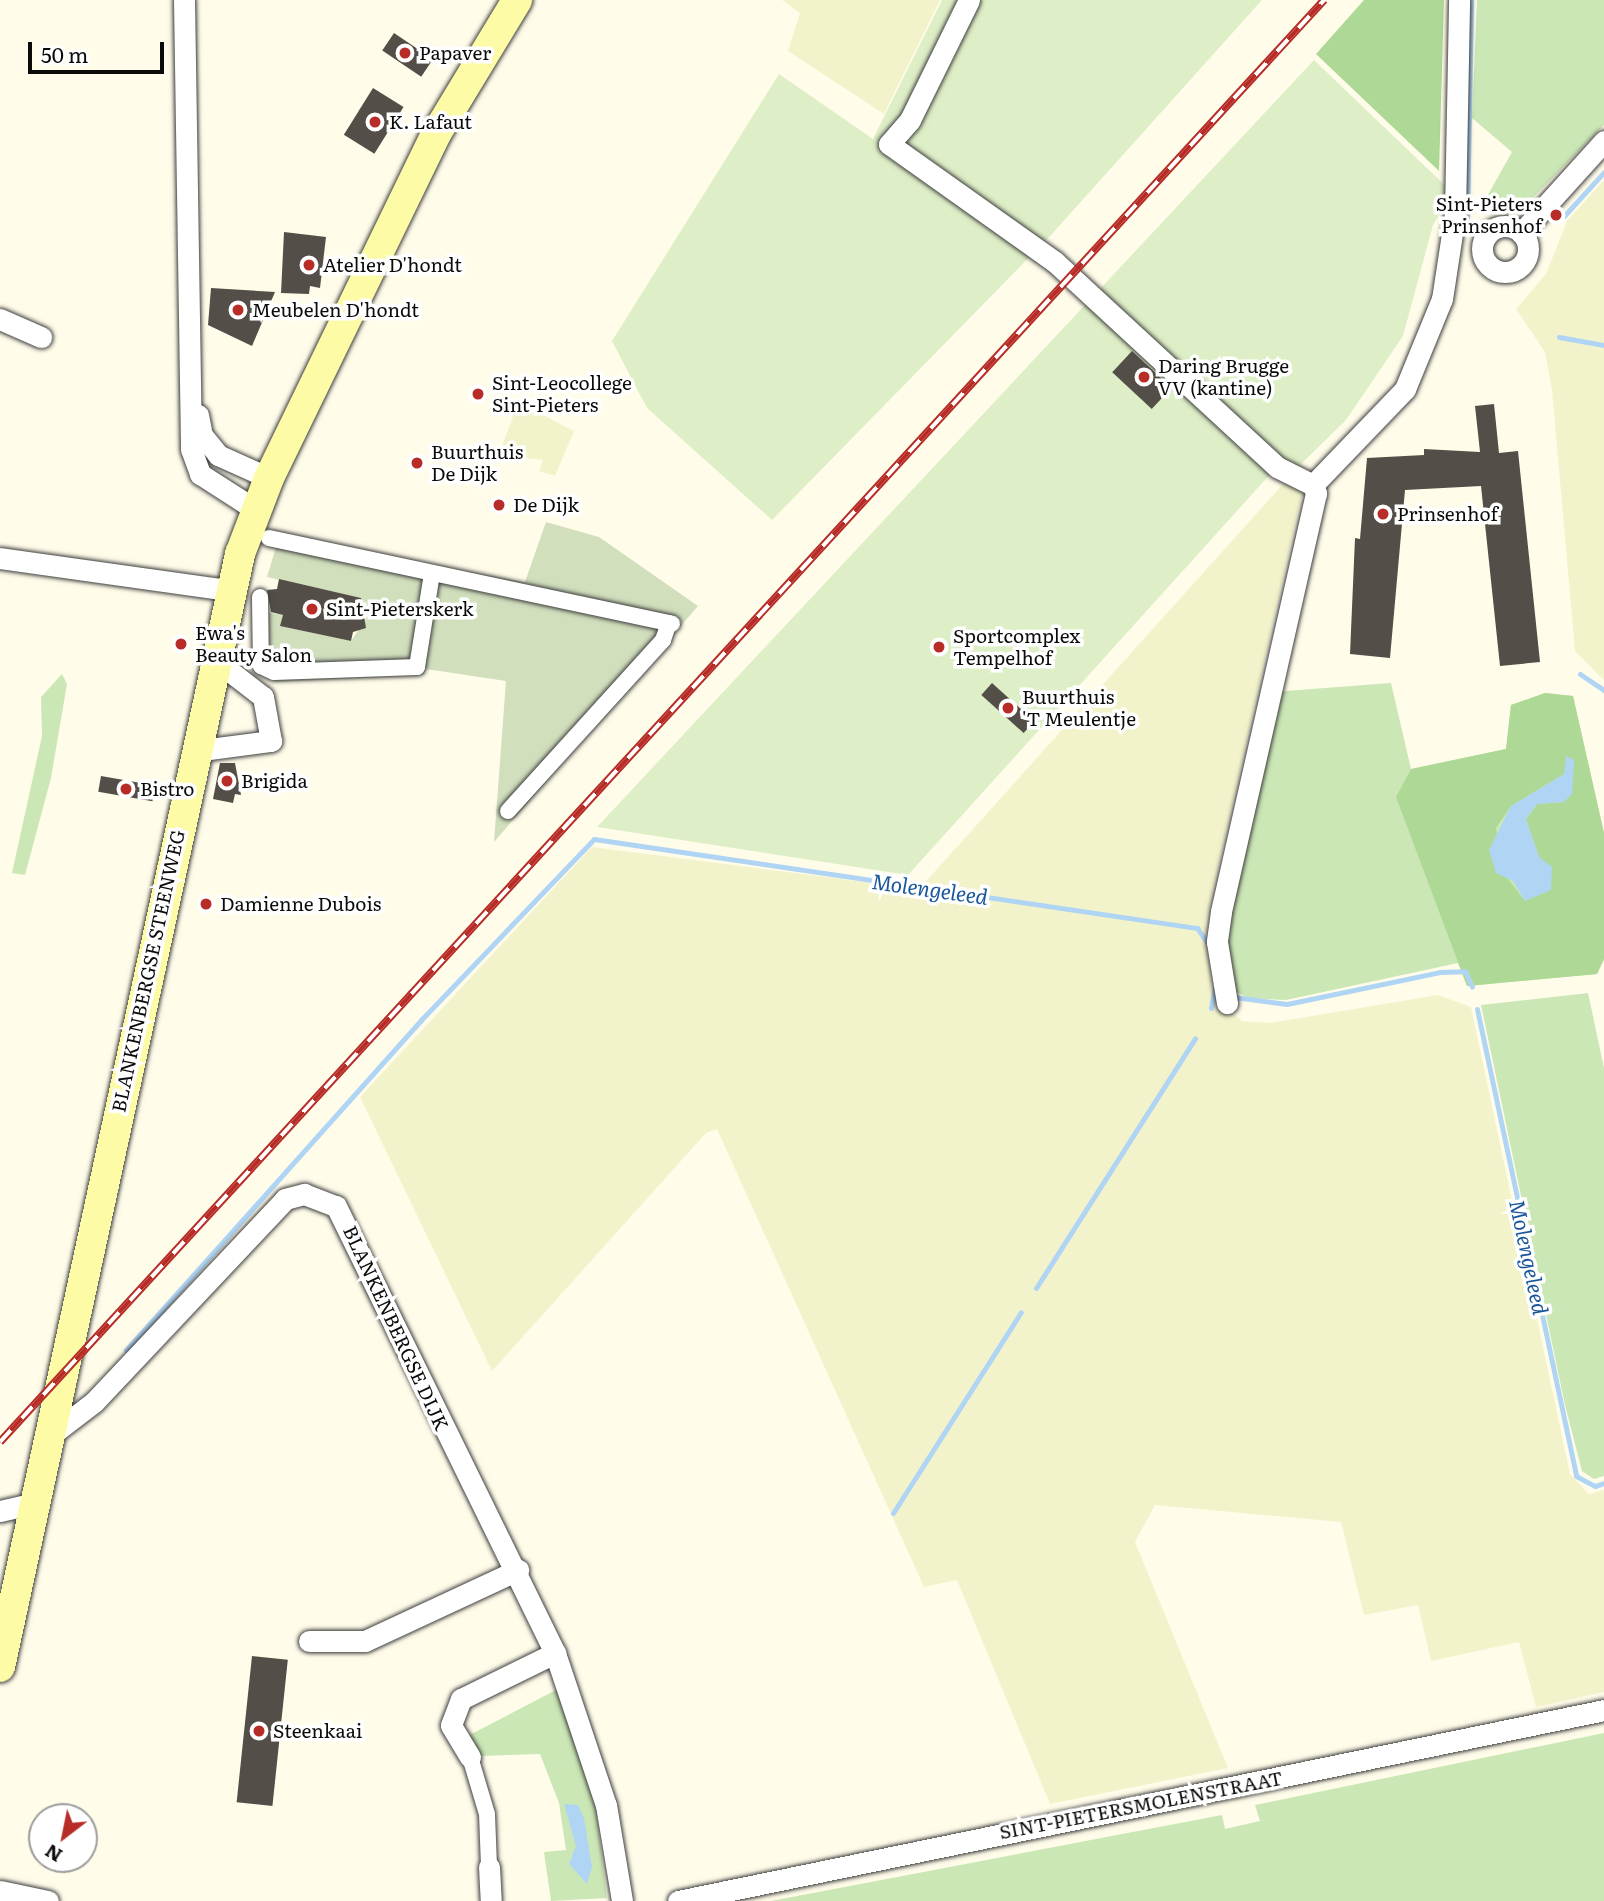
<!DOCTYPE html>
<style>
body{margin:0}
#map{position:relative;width:1604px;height:1901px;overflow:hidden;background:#fffcea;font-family:Literata,serif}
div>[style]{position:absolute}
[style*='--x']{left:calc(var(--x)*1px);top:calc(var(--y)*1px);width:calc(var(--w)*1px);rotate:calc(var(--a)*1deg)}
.farmland>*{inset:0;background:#f3f3cb}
.green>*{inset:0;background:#cbe7b5}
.forest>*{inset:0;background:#add895}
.cemetery>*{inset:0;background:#d1dfbd}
.pitch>*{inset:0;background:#deefc7}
.water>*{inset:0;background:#b0d5f4}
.stream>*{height:5px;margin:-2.5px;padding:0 2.5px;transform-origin:2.5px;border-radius:2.5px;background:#b0d5f4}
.building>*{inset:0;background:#544e48;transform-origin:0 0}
.roads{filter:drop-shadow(0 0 2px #3e3e3e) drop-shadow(0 0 2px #3e3e3e)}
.pedestrian>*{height:16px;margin:-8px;padding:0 8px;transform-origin:8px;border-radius:8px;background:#fff}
.minor>*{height:21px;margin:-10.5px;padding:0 10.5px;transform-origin:10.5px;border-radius:10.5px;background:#fff}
.minor>.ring{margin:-10.5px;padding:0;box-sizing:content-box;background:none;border:21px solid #fff;border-radius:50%}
.secondary>*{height:30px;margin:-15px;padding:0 15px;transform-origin:15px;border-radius:15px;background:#fdfba6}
.rail>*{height:8px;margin-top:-4px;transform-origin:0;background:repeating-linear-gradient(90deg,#fff 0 16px,#b72c27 0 32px);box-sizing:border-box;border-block:2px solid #b72c27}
.dots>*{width:19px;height:19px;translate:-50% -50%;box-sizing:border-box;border:4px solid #fff;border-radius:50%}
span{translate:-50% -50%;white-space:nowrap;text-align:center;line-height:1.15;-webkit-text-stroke:7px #fff;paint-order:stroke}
.poi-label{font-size:19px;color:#0b0b0b}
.left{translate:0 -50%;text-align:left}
.right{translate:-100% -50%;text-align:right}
.street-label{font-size:19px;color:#0b0b0b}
.water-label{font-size:21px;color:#185699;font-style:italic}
.north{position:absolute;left:28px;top:1803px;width:70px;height:70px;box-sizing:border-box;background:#fff;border:2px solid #9d9d9d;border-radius:50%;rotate:212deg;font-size:19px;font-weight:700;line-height:28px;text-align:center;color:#0b0b0b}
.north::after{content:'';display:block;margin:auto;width:24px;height:32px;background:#b72c27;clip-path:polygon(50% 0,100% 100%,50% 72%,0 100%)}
.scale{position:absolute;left:28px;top:42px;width:136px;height:32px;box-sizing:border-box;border:4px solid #0b0b0b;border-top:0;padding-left:9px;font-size:21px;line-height:24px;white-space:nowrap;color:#0b0b0b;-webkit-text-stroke:5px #fff;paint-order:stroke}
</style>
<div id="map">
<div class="farmland">
<div style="clip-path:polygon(782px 0,940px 0,884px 114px,788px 51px,800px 13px)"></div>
<div style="clip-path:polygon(1604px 180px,1604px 680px,1575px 651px,1552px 390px,1545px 352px,1516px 309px,1546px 274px,1567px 221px)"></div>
<div style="clip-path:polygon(518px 402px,574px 431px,555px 476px,539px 471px,543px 460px,499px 455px)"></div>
<div style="clip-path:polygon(1284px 483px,1303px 488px,1205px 924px,1212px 994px,1242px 1021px,1270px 1023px,1438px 995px,1471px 1007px,1570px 1474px,1589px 1494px,1604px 1490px,1604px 1692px,1536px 1707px,1519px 1642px,1431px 1661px,1418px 1605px,1364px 1615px,1341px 1522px,1155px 1505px,1135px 1542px,1228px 1768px,1050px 1804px,957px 1580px,924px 1587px,717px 1129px,706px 1133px,492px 1371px,360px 1097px,592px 847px,919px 889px)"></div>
</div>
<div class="green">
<div style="clip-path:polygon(1477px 0,1604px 0,1604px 125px,1518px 213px,1489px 215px,1485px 200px,1512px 152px,1472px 118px)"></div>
<div style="clip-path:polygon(62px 674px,67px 684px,51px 778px,25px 875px,12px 873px,42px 736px,41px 697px)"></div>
<div style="clip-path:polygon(1391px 683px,1411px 769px,1506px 749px,1511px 705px,1545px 693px,1573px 696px,1604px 833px,1604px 959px,1597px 974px,1467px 986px,1458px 963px,1286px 1000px,1247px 998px,1234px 990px,1223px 944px,1272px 692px)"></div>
<div style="clip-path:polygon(1588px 993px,1604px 1068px,1604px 1476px,1594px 1479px,1582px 1471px,1565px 1405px,1481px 1005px)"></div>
<div style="clip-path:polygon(558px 1689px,594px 1795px,607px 1898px,551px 1901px,544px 1852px,566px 1850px,559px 1803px,540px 1754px,478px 1756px,462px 1739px)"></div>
<div style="clip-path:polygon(1604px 1733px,1604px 1901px,771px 1901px,1222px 1815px,1225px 1829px,1260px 1821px,1255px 1805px)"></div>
</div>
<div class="forest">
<div style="clip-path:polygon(1364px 0,1444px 0,1439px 171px,1316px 54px)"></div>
<div style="clip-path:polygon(evenodd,1545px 693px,1573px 696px,1604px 833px,1604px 959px,1597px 974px,1467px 986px,1396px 797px,1411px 769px,1506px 749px,1511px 705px,1545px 693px,1564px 774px,1564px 802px,1537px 804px,1526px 819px,1539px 857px,1525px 901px,1505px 875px,1496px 828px,1511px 806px,1564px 774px)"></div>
</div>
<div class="cemetery">
<div style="clip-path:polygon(546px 522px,599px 537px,698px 606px,494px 842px,506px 681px,426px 669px,424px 675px,276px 682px,257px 673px,254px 610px,283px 615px,281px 626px,351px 641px,368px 616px,361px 598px,267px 577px,279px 537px,525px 582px)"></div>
</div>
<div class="pitch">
<div style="clip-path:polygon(942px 0,1262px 0,1051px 235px,772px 520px,647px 408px,612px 341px,779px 74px,873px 139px)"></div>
<div style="clip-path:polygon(1314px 60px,1453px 193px,1433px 225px,1403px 336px,1346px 420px,1298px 467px,1283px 460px,908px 875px,597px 827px)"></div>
</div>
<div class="water">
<div style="clip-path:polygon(1566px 756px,1574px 760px,1572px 794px,1564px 802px,1537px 804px,1526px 819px,1539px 857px,1552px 867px,1551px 890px,1525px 901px,1513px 881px,1496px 873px,1489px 850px,1511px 806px,1564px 774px)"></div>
<div style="clip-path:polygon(564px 1804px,578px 1805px,584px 1818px,592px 1867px,587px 1884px,569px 1864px,576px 1846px)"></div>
</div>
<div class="stream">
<div style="--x:1564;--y:216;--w:59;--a:-47.7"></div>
<div style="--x:1467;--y:218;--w:218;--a:-88.9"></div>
<div style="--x:1559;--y:337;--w:46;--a:10.1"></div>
<div style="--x:1580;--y:674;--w:29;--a:34"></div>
<div style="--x:1234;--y:997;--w:53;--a:7.5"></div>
<div style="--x:1287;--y:1004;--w:156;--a:-11.8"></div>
<div style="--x:1440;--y:972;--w:25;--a:-2"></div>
<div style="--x:1465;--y:971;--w:17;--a:66"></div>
<div style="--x:1211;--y:1008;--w:20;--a:-79"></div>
<div style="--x:1477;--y:1009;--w:477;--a:78"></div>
<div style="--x:1576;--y:1476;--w:21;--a:28"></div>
<div style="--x:1595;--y:1486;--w:9;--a:-18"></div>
<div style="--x:1036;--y:1288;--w:296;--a:-57.5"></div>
<div style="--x:126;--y:1350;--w:443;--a:-48.2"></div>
<div style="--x:421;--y:1020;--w:250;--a:-46.3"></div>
<div style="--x:594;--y:839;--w:610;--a:8.4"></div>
<div style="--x:1197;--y:928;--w:19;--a:55"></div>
<div style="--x:893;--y:1513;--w:238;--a:-57.5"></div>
</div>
<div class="building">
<div style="left:394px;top:33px;width:47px;height:21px;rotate:34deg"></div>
<div style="left:373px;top:88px;width:36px;height:55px;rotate:32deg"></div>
<div style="clip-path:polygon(284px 232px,326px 237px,320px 288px,310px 286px,309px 294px,281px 293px)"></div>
<div style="clip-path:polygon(211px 288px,275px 292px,252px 346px,208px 325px)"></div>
<div style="left:1132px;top:351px;width:54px;height:29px;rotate:43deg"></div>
<div style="clip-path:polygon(1494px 404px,1499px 453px,1518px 451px,1540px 662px,1500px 666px,1481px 486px,1405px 490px,1390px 658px,1350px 654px,1355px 538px,1360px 539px,1367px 458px,1424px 455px,1424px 449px,1480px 452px,1475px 406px)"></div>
<div style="clip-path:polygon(279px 579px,361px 598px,366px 628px,353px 632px,351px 641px,280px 626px,283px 615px,271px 612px,267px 590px,277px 589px)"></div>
<div style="left:992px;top:683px;width:57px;height:16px;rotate:42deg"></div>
<div style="clip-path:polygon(220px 763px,235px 763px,241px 795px,235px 794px,233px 803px,213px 799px)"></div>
<div style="left:101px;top:776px;width:55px;height:16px;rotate:10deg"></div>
<div style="left:252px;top:1656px;width:36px;height:147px;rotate:6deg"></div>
</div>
<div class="roads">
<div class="pedestrian">
<div style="--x:269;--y:538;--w:412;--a:12"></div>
<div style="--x:260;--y:597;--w:69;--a:89.2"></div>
<div style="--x:261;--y:666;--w:14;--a:25"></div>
<div style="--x:274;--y:672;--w:143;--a:-2"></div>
<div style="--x:417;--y:667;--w:95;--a:-80.9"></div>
<div style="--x:508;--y:811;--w:231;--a:-47.8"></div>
<div style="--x:663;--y:640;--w:18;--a:-71"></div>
<div style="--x:470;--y:1757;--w:59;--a:73.4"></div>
<div style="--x:487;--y:1814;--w:53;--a:87.8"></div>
</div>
<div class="minor">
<div style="--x:184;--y:0;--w:449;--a:89.1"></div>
<div style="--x:191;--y:449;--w:27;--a:70"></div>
<div style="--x:200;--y:474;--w:67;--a:32.7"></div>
<div style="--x:969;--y:0;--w:134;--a:116.2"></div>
<div style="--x:910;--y:120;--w:32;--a:131"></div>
<div style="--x:889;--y:144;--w:204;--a:35.4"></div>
<div style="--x:1055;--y:262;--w:302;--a:42.7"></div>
<div style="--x:1277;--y:467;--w:40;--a:26.6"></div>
<div style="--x:1313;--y:485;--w:9;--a:69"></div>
<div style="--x:1316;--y:493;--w:430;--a:102.8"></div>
<div style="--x:1221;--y:912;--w:30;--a:98"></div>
<div style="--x:1217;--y:942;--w:62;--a:80.7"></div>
<div class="ring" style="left:1482px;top:226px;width:25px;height:25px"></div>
<div style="--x:1521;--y:233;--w:124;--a:-47.9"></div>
<div style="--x:0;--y:319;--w:45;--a:23.7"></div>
<div style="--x:198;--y:415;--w:20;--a:79"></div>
<div style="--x:202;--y:435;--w:26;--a:51"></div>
<div style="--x:218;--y:455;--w:56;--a:24.3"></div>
<div style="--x:1313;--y:485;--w:133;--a:-46.2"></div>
<div style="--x:1405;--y:389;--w:97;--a:-67.7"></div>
<div style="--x:1442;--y:299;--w:86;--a:-81.3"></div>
<div style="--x:1455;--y:214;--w:214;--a:-88.9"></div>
<div style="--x:0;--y:558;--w:231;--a:8"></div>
<div style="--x:194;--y:751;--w:78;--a:-7.4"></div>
<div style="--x:271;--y:741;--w:45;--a:-100.3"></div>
<div style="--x:263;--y:697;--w:62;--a:-142.2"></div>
<div style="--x:51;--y:1435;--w:54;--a:-37.5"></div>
<div style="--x:94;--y:1402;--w:279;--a:-46.7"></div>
<div style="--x:285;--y:1199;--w:20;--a:-15"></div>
<div style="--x:304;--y:1194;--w:34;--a:21"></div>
<div style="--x:336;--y:1206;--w:498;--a:63.9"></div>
<div style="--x:555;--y:1653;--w:160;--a:71.5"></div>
<div style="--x:606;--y:1805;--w:97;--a:80.5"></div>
<div style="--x:0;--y:1511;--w:37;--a:-13"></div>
<div style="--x:309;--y:1641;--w:56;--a:0"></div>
<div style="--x:365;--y:1641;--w:169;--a:-24.9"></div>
<div style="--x:470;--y:1757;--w:37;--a:-121"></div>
<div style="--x:451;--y:1725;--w:28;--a:-69"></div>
<div style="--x:461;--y:1699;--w:105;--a:-26.1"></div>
<div style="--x:489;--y:1867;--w:34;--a:87"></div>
<div style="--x:0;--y:1891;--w:49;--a:11.8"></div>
<div style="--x:678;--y:1901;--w:945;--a:-11.65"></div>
</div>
<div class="secondary">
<div style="--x:0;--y:1667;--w:1139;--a:-77.83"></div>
<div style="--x:240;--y:554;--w:81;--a:-69.1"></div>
<div style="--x:269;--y:478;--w:382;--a:-64.1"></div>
<div style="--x:436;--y:134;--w:157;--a:-58.8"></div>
</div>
</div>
<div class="rail">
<div style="--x:0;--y:1442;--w:1958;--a:-47.44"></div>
</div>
<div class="dots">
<div style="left:405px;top:53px;background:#b72c27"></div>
<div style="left:375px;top:122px;background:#b72c27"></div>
<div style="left:1556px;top:215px;background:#b72c27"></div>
<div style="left:309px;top:265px;background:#b72c27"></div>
<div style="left:238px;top:310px;background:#b72c27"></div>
<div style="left:1144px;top:377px;background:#b72c27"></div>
<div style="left:478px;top:394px;background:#b72c27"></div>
<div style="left:417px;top:463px;background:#b72c27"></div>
<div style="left:499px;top:505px;background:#b72c27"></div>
<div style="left:1383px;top:514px;background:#b72c27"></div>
<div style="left:312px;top:609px;background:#b72c27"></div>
<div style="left:181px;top:644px;background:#b72c27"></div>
<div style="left:939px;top:647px;background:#b72c27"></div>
<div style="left:1008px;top:708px;background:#b72c27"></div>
<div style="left:227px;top:781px;background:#b72c27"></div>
<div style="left:126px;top:789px;background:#b72c27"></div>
<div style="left:206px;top:904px;background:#b72c27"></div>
<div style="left:259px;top:1731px;background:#b72c27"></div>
</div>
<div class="poi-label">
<span class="left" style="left:419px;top:53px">Papaver</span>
<span class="left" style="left:389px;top:122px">K. Lafaut</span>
<span class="right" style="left:1542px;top:215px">Sint-Pieters<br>Prinsenhof</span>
<span class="left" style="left:323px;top:265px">Atelier D'hondt</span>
<span class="left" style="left:252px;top:310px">Meubelen D'hondt</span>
<span class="left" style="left:1158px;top:377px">Daring Brugge<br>VV (kantine)</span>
<span class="left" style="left:492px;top:394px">Sint-Leocollege<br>Sint-Pieters</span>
<span class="left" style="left:431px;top:463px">Buurthuis<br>De Dijk</span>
<span class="left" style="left:513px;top:505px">De Dijk</span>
<span class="left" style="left:1397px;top:514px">Prinsenhof</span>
<span class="left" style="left:326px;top:609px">Sint-Pieterskerk</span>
<span class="left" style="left:195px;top:644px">Ewa's<br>Beauty Salon</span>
<span class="left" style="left:953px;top:647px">Sportcomplex<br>Tempelhof</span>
<span class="left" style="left:1022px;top:708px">Buurthuis<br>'T Meulentje</span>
<span class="left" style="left:241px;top:781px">Brigida</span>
<span class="left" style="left:140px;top:789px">Bistro</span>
<span class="left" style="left:220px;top:904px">Damienne Dubois</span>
<span class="left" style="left:273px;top:1731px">Steenkaai</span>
</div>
<div class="street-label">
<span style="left:148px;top:971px;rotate:-78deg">BLANKENBERGSE STEENWEG</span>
<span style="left:396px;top:1328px;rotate:65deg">BLANKENBERGSE DIJK</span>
<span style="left:1141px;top:1805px;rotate:-11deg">SINT-PIETERSMOLENSTRAAT</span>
</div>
<div class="water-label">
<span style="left:930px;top:888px;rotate:8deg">Molengeleed</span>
<span style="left:1530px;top:1257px;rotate:78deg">Molengeleed</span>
</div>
<div class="north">N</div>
<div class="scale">50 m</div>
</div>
